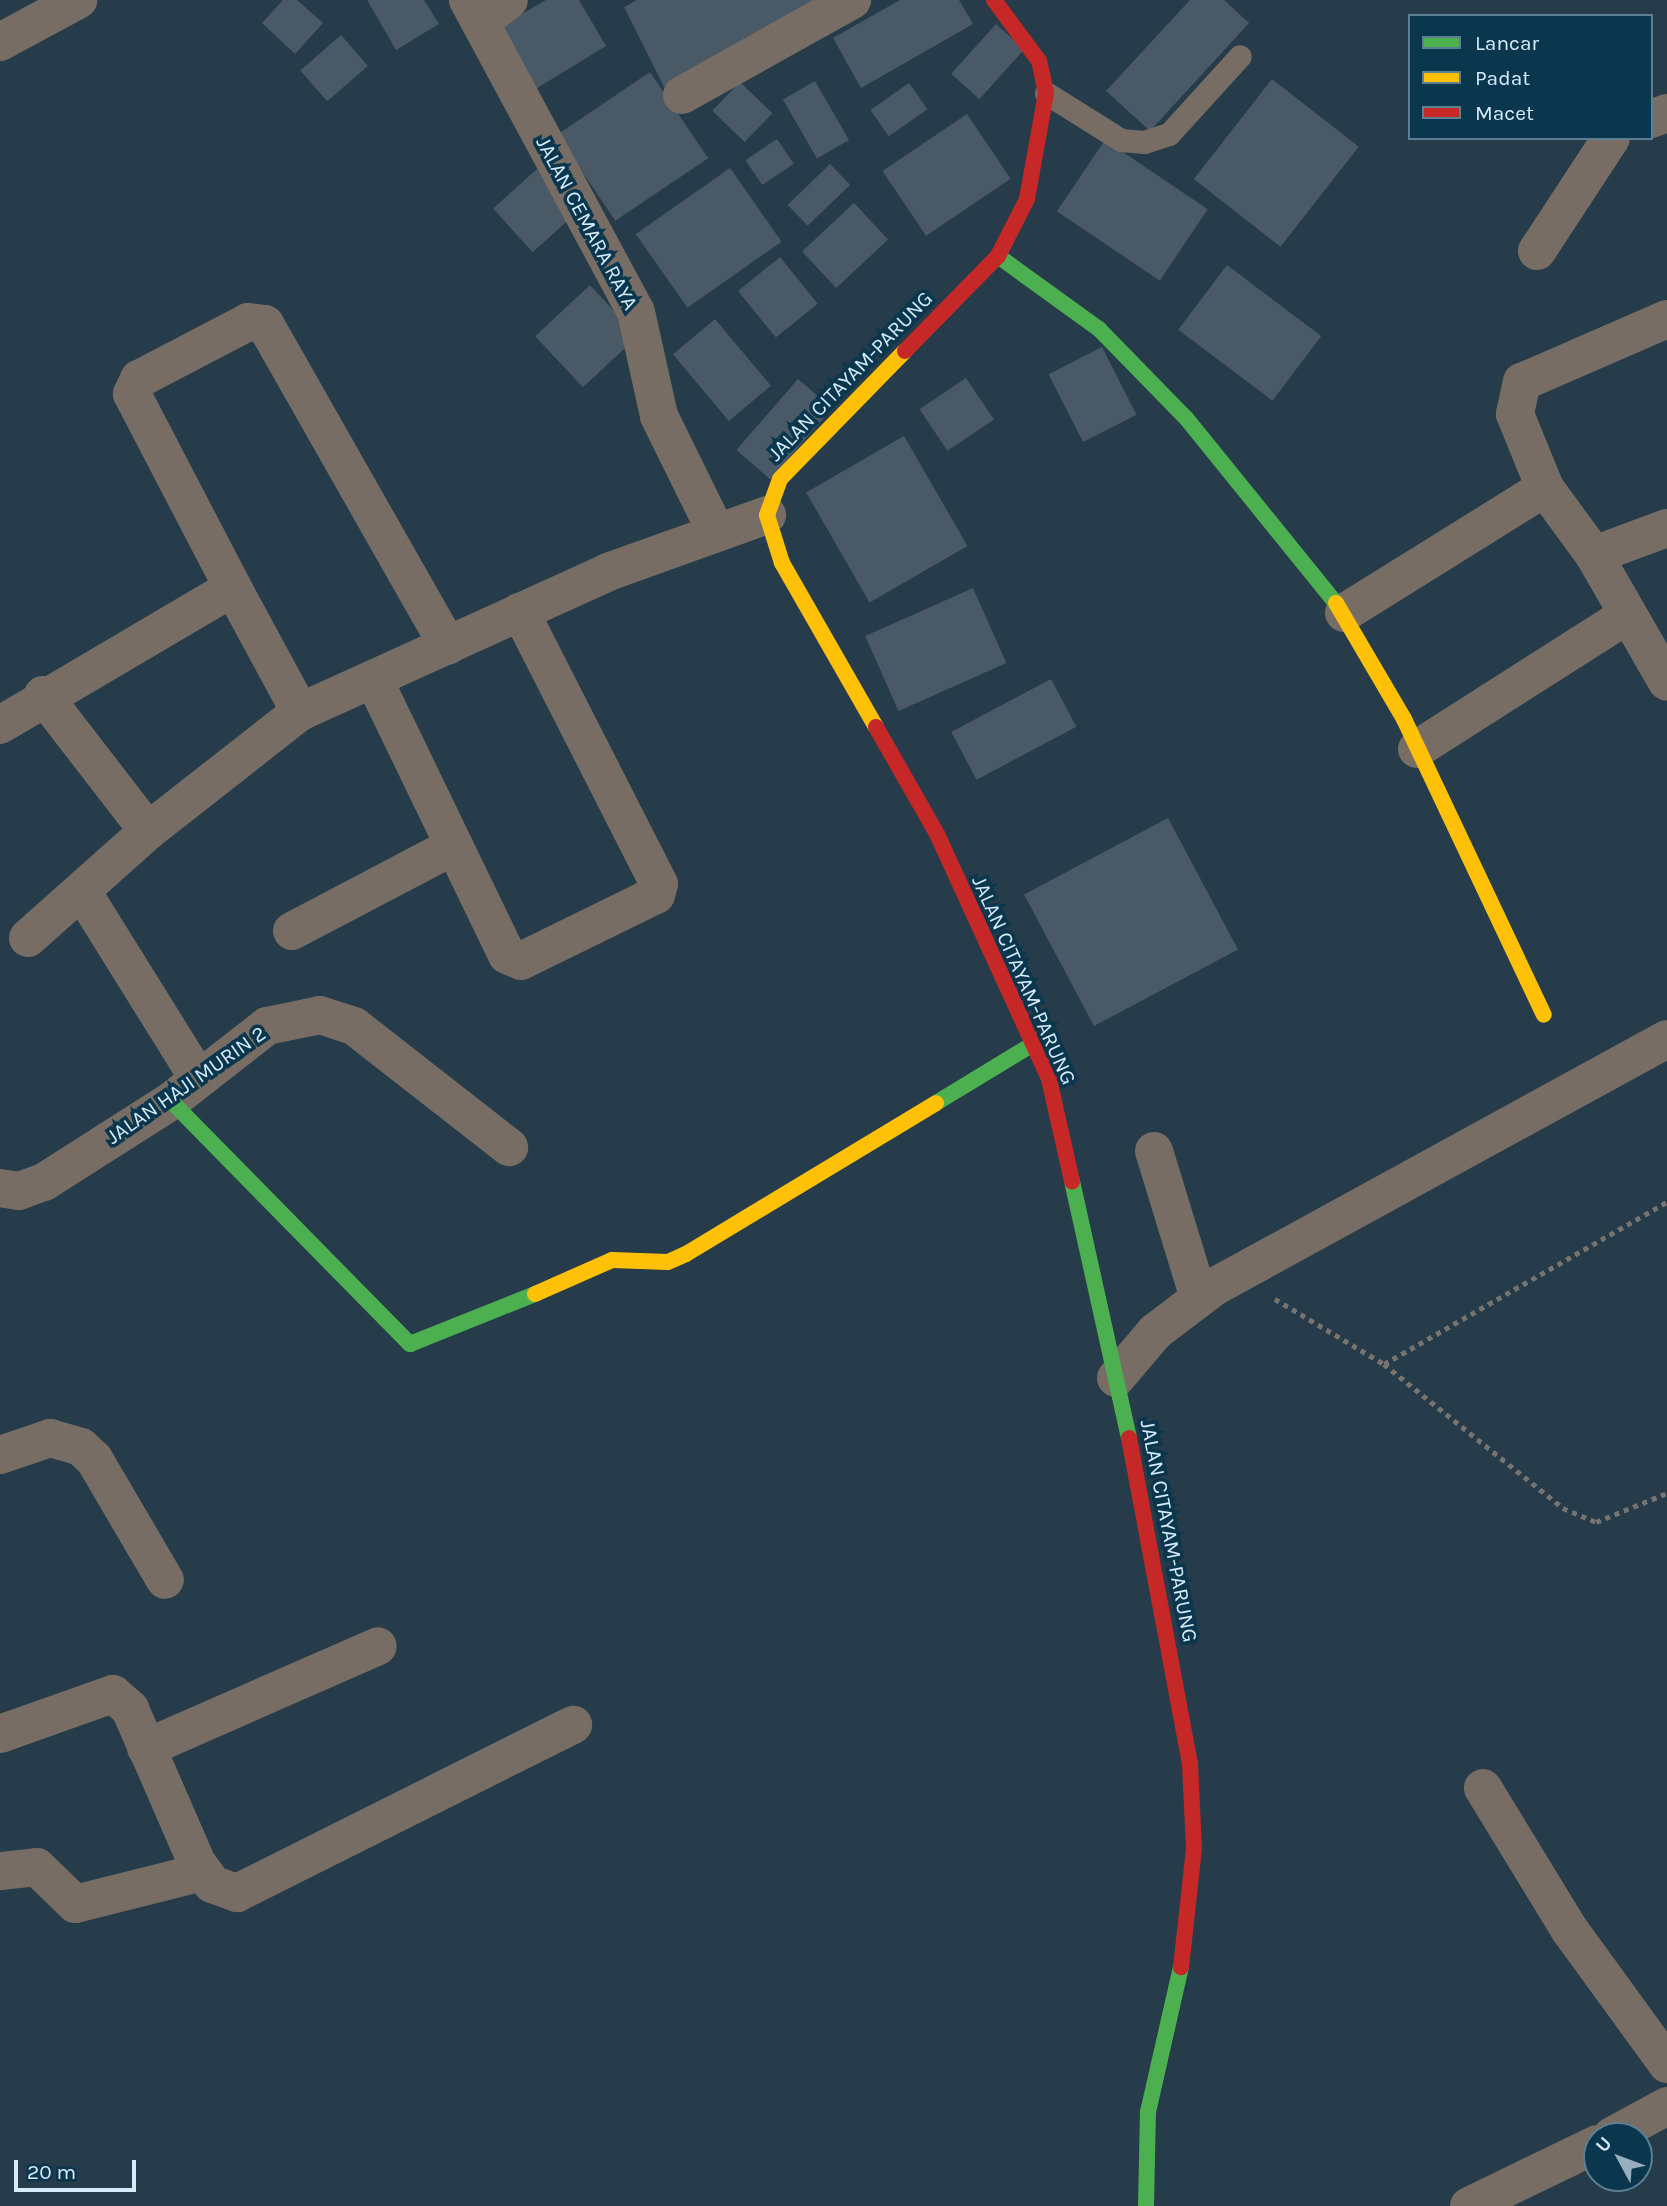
<!DOCTYPE html>
<style>
body{margin:0}
#map{position:relative;width:1667px;height:2206px;overflow:hidden;background:#263c4a;font-family:Karla,sans-serif}
div>[style]{position:absolute}
[style*='--x']{left:calc(var(--x)*1px);top:calc(var(--y)*1px);width:calc(var(--w)*1px);rotate:calc(var(--a)*1deg)}
.building>*{inset:0;background:#4a5966;transform-origin:0 0}
.path>*{height:4.5px;margin-top:-2.25px;transform-origin:0;background:repeating-linear-gradient(90deg,#77736f 0 5px,transparent 0 10px)}
.lane>*{height:23px;margin:-11.5px;padding:0 11.5px;transform-origin:11.5px;border-radius:11.5px;background:#776d64}
.street>*{height:38px;margin:-19px;padding:0 19px;transform-origin:19px;border-radius:19px;background:#776d64}
.fast>*{height:16px;margin:-8px;padding:0 8px;transform-origin:8px;border-radius:8px;background:#4caf50}
.slow>*{height:16px;margin:-8px;padding:0 8px;transform-origin:8px;border-radius:8px;background:#ffc107}
.jam>*{height:16px;margin:-8px;padding:0 8px;transform-origin:8px;border-radius:8px;background:#c62828}
span{translate:-50% -50%;white-space:nowrap;text-align:center;line-height:1.15;-webkit-text-stroke:7px #0a364e;paint-order:stroke}
.street-label{font-size:21px;color:#d6ecfb}
.legend{position:absolute;left:1408px;top:14px;width:245px;height:126px;box-sizing:border-box;background:#0a364e;border:2px solid #5c7f93;margin:0;padding:9px 12px;list-style:none;font-size:21px;color:#d6ecfb}
.legend li{display:flex;align-items:center;gap:14px;height:35px}
.legend b{width:35px;border:2px solid #5c7f93}
.north{position:absolute;left:1583px;top:2122px;width:70px;height:70px;box-sizing:border-box;background:#0a364e;border:2px solid #5c7f93;border-radius:50%;rotate:311deg;font-size:19px;font-weight:700;line-height:28px;text-align:center;color:#d6ecfb}
.north::after{content:'';display:block;margin:auto;width:24px;height:32px;background:#98aebd;clip-path:polygon(50% 0,100% 100%,50% 72%,0 100%)}
.scale{position:absolute;left:14px;top:2160px;width:122px;height:32px;box-sizing:border-box;border:4px solid #d6ecfb;border-top:0;padding-left:9px;font-size:21px;line-height:24px;white-space:nowrap;color:#d6ecfb;-webkit-text-stroke:5px #0a364e;paint-order:stroke}
</style>
<div id="map">
<div class="building">
<div style="clip-path:polygon(283px 0,297px 0,323px 23px,295px 54px,262px 23px)"></div>
<div style="clip-path:polygon(367px 0,424px 0,439px 24px,396px 50px)"></div>
<div style="clip-path:polygon(546px 0,579px 0,606px 46px,529px 93px,493px 31px)"></div>
<div style="clip-path:polygon(637px 0,838px 0,665px 89px,624px 7px)"></div>
<div style="clip-path:polygon(900px 0,959px 0,973px 24px,861px 88px,833px 38px)"></div>
<div style="clip-path:polygon(1190px 0,1224px 0,1249px 23px,1150px 131px,1106px 91px)"></div>
<div style="left:996px;top:24px;width:38px;height:67px;rotate:42deg"></div>
<div style="left:341px;top:35px;width:41px;height:54px;rotate:49deg"></div>
<div style="left:650px;top:72px;width:104px;height:112px;rotate:56deg"></div>
<div style="left:1272px;top:79px;width:110px;height:127px;rotate:38deg"></div>
<div style="left:815px;top:81px;width:68px;height:37px;rotate:60deg"></div>
<div style="left:740px;top:82px;width:45px;height:40px;rotate:44deg"></div>
<div style="left:909px;top:83px;width:32px;height:47px;rotate:55deg"></div>
<div style="left:967px;top:114px;width:78px;height:102px;rotate:56deg"></div>
<div style="left:777px;top:139px;width:30px;height:38px;rotate:56deg"></div>
<div style="left:1105px;top:140px;width:124px;height:86px;rotate:34deg"></div>
<div style="left:830px;top:164px;width:29px;height:59px;rotate:46deg"></div>
<div style="left:730px;top:168px;width:90px;height:115px;rotate:55deg"></div>
<div style="left:537px;top:169px;width:59px;height:59px;rotate:48deg"></div>
<div style="left:854px;top:203px;width:50px;height:71px;rotate:47deg"></div>
<div style="left:780px;top:257px;width:60px;height:54px;rotate:51deg"></div>
<div style="left:1227px;top:265px;width:118px;height:81px;rotate:37deg"></div>
<div style="left:590px;top:285px;width:70px;height:75px;rotate:47deg"></div>
<div style="left:715px;top:319px;width:87px;height:55px;rotate:50deg"></div>
<div style="left:1102px;top:347px;width:76px;height:60px;rotate:63deg"></div>
<div style="left:966px;top:378px;width:50px;height:56px;rotate:56deg"></div>
<div style="left:798px;top:379px;width:45px;height:94px;rotate:41deg"></div>
<div style="left:904px;top:436px;width:127px;height:113px;rotate:60deg"></div>
<div style="left:973px;top:588px;width:82px;height:118px;rotate:66deg"></div>
<div style="left:1051px;top:679px;width:54px;height:113px;rotate:62deg"></div>
<div style="left:1168px;top:818px;width:149px;height:163px;rotate:62deg"></div>
</div>
<div class="path">
<div style="--x:1275;--y:1299;--w:127;--a:30.8"></div>
<div style="--x:1384;--y:1364;--w:230;--a:38.8"></div>
<div style="--x:1563;--y:1508;--w:36;--a:23"></div>
<div style="--x:1596;--y:1522;--w:77;--a:-22.2"></div>
<div style="--x:1384;--y:1364;--w:326;--a:-29.8"></div>
</div>
<div class="lane">
<div style="--x:1046;--y:93;--w:89;--a:32.1"></div>
<div style="--x:1121;--y:140;--w:23;--a:5"></div>
<div style="--x:1144;--y:142;--w:26;--a:-18"></div>
<div style="--x:1169;--y:134;--w:105;--a:-47.7"></div>
</div>
<div class="street">
<div style="--x:468;--y:0;--w:354;--a:61.7"></div>
<div style="--x:636;--y:312;--w:107;--a:77.5"></div>
<div style="--x:659;--y:416;--w:129;--a:63.8"></div>
<div style="--x:480;--y:22;--w:36;--a:-37"></div>
<div style="--x:0;--y:42;--w:89;--a:-28.3"></div>
<div style="--x:682;--y:95;--w:195;--a:-29.2"></div>
<div style="--x:1651;--y:119;--w:17;--a:-21"></div>
<div style="--x:1537;--y:251;--w:135;--a:-56.8"></div>
<div style="--x:1545;--y:488;--w:83;--a:53.8"></div>
<div style="--x:1594;--y:555;--w:146;--a:60.1"></div>
<div style="--x:1594;--y:555;--w:78;--a:-20.3"></div>
<div style="--x:233;--y:588;--w:219;--a:-117.5"></div>
<div style="--x:132;--y:394;--w:17;--a:-65"></div>
<div style="--x:139;--y:379;--w:123;--a:-27.6"></div>
<div style="--x:248;--y:322;--w:17;--a:7"></div>
<div style="--x:265;--y:324;--w:370;--a:60.4"></div>
<div style="--x:1344;--y:613;--w:237;--a:-31.9"></div>
<div style="--x:1545;--y:488;--w:80;--a:-112.1"></div>
<div style="--x:1515;--y:414;--w:33;--a:-78"></div>
<div style="--x:1522;--y:382;--w:158;--a:-23.5"></div>
<div style="--x:374;--y:680;--w:305;--a:64.2"></div>
<div style="--x:507;--y:955;--w:15;--a:23"></div>
<div style="--x:521;--y:961;--w:150;--a:-26.1"></div>
<div style="--x:656;--y:895;--w:11;--a:-75"></div>
<div style="--x:659;--y:884;--w:306;--a:-117"></div>
<div style="--x:0;--y:725;--w:270;--a:-30.5"></div>
<div style="--x:233;--y:588;--w:141;--a:61.6"></div>
<div style="--x:300;--y:712;--w:338;--a:-24.4"></div>
<div style="--x:608;--y:572;--w:169;--a:-19.7"></div>
<div style="--x:1417;--y:749;--w:249;--a:-32.5"></div>
<div style="--x:148;--y:831;--w:193;--a:-38.1"></div>
<div style="--x:83;--y:893;--w:219;--a:58.1"></div>
<div style="--x:292;--y:931;--w:183;--a:-27.7"></div>
<div style="--x:28;--y:938;--w:161;--a:-41.7"></div>
<div style="--x:148;--y:831;--w:172;--a:-127.7"></div>
<div style="--x:1154;--y:1151;--w:154;--a:73"></div>
<div style="--x:0;--y:1188;--w:19;--a:9"></div>
<div style="--x:19;--y:1191;--w:27;--a:-20"></div>
<div style="--x:44;--y:1182;--w:151;--a:-32.5"></div>
<div style="--x:171;--y:1101;--w:122;--a:-38"></div>
<div style="--x:267;--y:1026;--w:54;--a:-11.7"></div>
<div style="--x:320;--y:1015;--w:36;--a:18"></div>
<div style="--x:354;--y:1026;--w:197;--a:38"></div>
<div style="--x:1116;--y:1378;--w:60;--a:-49.7"></div>
<div style="--x:1155;--y:1332;--w:74;--a:-37.3"></div>
<div style="--x:1214;--y:1287;--w:516;--a:-28.7"></div>
<div style="--x:0;--y:1455;--w:53;--a:-18.8"></div>
<div style="--x:50;--y:1438;--w:32;--a:16"></div>
<div style="--x:81;--y:1447;--w:18;--a:43"></div>
<div style="--x:94;--y:1459;--w:140;--a:59.6"></div>
<div style="--x:0;--y:1734;--w:120;--a:-19.5"></div>
<div style="--x:113;--y:1694;--w:23;--a:41"></div>
<div style="--x:130;--y:1709;--w:168;--a:66.5"></div>
<div style="--x:197;--y:1863;--w:26;--a:54"></div>
<div style="--x:212;--y:1884;--w:27;--a:20"></div>
<div style="--x:237;--y:1893;--w:376;--a:-26.6"></div>
<div style="--x:146;--y:1748;--w:253;--a:-23.7"></div>
<div style="--x:1483;--y:1788;--w:165;--a:58.6"></div>
<div style="--x:1569;--y:1929;--w:167;--a:54"></div>
<div style="--x:0;--y:1871;--w:37;--a:-6"></div>
<div style="--x:37;--y:1867;--w:53;--a:44.2"></div>
<div style="--x:75;--y:1904;--w:131;--a:-14.1"></div>
<div style="--x:1612;--y:2136;--w:63;--a:-28.6"></div>
<div style="--x:1469;--y:2206;--w:142;--a:-25.8"></div>
</div>
<div class="fast">
<div style="--x:998;--y:256;--w:125;--a:35.9"></div>
<div style="--x:1099;--y:329;--w:124;--a:45.7"></div>
<div style="--x:1186;--y:418;--w:238;--a:51"></div>
<div style="--x:171;--y:1101;--w:341;--a:45.5"></div>
<div style="--x:410;--y:1344;--w:135;--a:-21.8"></div>
<div style="--x:936;--y:1103;--w:114;--a:-31.3"></div>
<div style="--x:1072;--y:1181;--w:263;--a:77.5"></div>
<div style="--x:1146;--y:2206;--w:94;--a:-88.8"></div>
<div style="--x:1148;--y:2112;--w:149;--a:-77.2"></div>
</div>
<div class="slow">
<div style="--x:1336;--y:603;--w:134;--a:59.6"></div>
<div style="--x:1404;--y:719;--w:327;--a:64.7"></div>
<div style="--x:876;--y:727;--w:189;--a:-119.8"></div>
<div style="--x:782;--y:563;--w:50;--a:-107.4"></div>
<div style="--x:767;--y:515;--w:38;--a:-70"></div>
<div style="--x:780;--y:479;--w:179;--a:-45.7"></div>
<div style="--x:535;--y:1294;--w:84;--a:-23.8"></div>
<div style="--x:612;--y:1260;--w:56;--a:2"></div>
<div style="--x:668;--y:1262;--w:20;--a:-24"></div>
<div style="--x:686;--y:1254;--w:292;--a:-31.1"></div>
</div>
<div class="jam">
<div style="--x:905;--y:351;--w:133;--a:-45.6"></div>
<div style="--x:998;--y:256;--w:64;--a:-63"></div>
<div style="--x:1027;--y:199;--w:108;--a:-79.8"></div>
<div style="--x:1046;--y:93;--w:33;--a:-102"></div>
<div style="--x:1039;--y:61;--w:76;--a:-126.4"></div>
<div style="--x:876;--y:727;--w:123;--a:60.3"></div>
<div style="--x:937;--y:834;--w:269;--a:65.4"></div>
<div style="--x:1049;--y:1079;--w:105;--a:77.3"></div>
<div style="--x:1129;--y:1438;--w:332;--a:79.4"></div>
<div style="--x:1190;--y:1764;--w:84;--a:87.3"></div>
<div style="--x:1194;--y:1848;--w:120;--a:96.2"></div>
</div>
<div class="street-label">
<span style="left:587px;top:223px;rotate:62deg">JALAN CEMARA RAYA</span>
<span style="left:850px;top:376px;rotate:-46deg">JALAN CITAYAM-PARUNG</span>
<span style="left:1024px;top:980px;rotate:66deg">JALAN CITAYAM-PARUNG</span>
<span style="left:186px;top:1085px;rotate:-35deg">JALAN HAJI MURIN 2</span>
<span style="left:1169px;top:1531px;rotate:79deg">JALAN CITAYAM-PARUNG</span>
</div>
<ul class="legend">
<li><b style="height:9px;background:#4caf50"></b>Lancar</li>
<li><b style="height:9px;background:#ffc107"></b>Padat</li>
<li><b style="height:9px;background:#c62828"></b>Macet</li>
</ul>
<div class="north">U</div>
<div class="scale">20 m</div>
</div>
